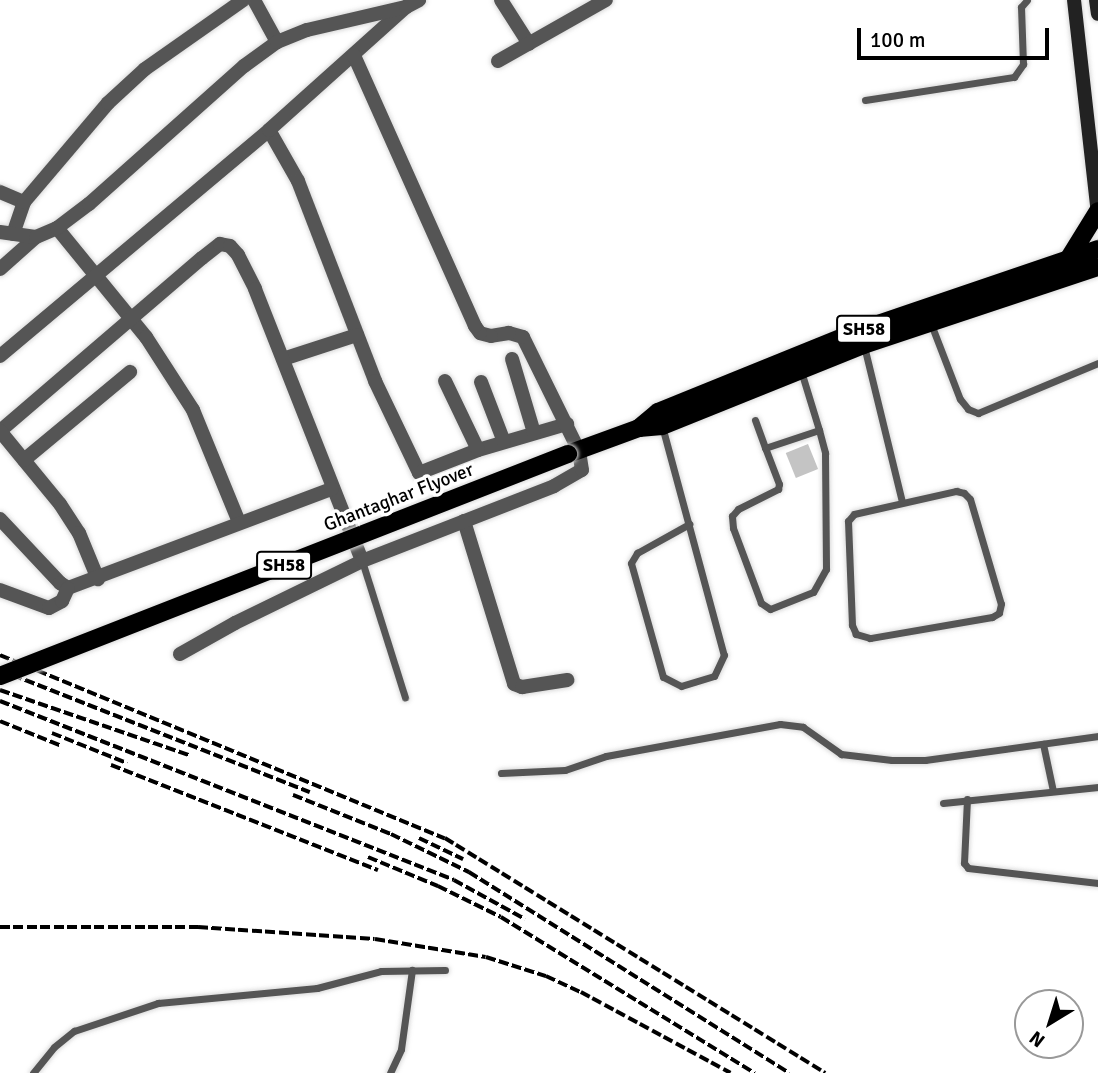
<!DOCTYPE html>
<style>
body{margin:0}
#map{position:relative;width:1098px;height:1073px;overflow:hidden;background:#fff;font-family:Signika,sans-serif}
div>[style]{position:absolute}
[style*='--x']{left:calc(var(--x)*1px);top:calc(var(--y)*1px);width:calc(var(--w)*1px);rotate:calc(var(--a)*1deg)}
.building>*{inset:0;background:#c4c4c4;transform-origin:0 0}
.roads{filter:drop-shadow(0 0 2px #dbdbdb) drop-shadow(0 0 2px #dbdbdb)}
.service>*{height:7px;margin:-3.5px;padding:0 3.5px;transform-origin:3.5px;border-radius:3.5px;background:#555}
.minor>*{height:14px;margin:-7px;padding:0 7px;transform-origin:7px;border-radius:7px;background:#555}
.tertiary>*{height:14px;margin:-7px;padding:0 7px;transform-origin:7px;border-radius:7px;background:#555}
.secondary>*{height:14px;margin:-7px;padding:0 7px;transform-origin:7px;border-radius:7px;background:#222}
.primary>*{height:18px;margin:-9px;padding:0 9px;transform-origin:9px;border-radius:9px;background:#000}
.rail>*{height:3.5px;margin-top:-1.75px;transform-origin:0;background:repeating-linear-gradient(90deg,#000 0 10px,transparent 0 13.5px)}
.bridges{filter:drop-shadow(0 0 2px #dbdbdb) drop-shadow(0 0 2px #dbdbdb)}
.primary-bridge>*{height:18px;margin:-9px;padding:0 9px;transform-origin:9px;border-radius:9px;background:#000}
span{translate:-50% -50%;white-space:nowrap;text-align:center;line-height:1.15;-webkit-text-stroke:7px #fff;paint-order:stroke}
.shield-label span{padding:2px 5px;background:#fff;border:2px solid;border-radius:5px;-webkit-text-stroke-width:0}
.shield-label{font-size:18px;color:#000;font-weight:700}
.street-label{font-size:19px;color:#000}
.north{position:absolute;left:1014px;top:989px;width:70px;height:70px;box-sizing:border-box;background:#fff;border:2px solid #999;border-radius:50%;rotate:218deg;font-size:19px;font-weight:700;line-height:28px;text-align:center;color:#000}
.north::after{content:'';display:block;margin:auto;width:24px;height:32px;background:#000;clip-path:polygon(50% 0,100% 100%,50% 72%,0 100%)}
.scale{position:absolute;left:857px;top:28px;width:192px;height:32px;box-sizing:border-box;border:4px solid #000;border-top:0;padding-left:9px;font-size:21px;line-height:24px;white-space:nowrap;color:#000;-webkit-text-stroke:5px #fff;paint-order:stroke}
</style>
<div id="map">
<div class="building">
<div style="left:808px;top:444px;width:27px;height:24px;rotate:68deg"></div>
</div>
<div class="roads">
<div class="service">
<div style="--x:865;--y:100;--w:151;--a:-8.8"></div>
<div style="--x:1014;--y:77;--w:16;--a:-55"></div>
<div style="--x:1023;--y:64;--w:57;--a:-92"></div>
<div style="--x:1021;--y:7;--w:9;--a:-49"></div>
<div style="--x:931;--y:324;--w:80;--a:68.9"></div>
<div style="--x:960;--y:399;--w:13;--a:51"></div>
<div style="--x:968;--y:409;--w:11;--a:22"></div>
<div style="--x:978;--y:413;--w:130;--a:-22.6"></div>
<div style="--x:864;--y:346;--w:161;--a:76.3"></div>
<div style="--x:801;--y:371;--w:62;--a:73"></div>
<div style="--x:819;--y:430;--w:24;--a:75"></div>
<div style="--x:825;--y:453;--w:116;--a:89.5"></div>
<div style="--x:826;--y:569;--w:26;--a:119"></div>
<div style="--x:813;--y:592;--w:46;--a:158.4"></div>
<div style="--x:770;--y:609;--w:11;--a:-146"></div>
<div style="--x:761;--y:603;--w:80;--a:-110.5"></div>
<div style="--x:733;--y:528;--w:12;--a:-95"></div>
<div style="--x:732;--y:516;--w:9;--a:-49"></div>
<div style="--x:738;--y:509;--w:45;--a:-26.6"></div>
<div style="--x:778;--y:489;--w:5;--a:-79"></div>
<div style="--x:779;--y:484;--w:39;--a:-111"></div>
<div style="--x:765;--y:448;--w:57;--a:-18.4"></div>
<div style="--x:755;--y:420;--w:30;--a:70"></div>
<div style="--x:662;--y:426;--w:237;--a:74.9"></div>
<div style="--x:724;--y:655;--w:23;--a:115"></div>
<div style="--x:714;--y:676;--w:34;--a:163"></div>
<div style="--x:681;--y:686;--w:20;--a:-153"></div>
<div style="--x:663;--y:677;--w:118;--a:-105.7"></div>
<div style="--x:631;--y:563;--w:12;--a:-59"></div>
<div style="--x:637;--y:553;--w:60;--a:-29.1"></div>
<div style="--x:956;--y:491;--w:8;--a:14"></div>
<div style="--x:964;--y:493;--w:8;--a:45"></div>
<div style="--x:970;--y:499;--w:109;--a:73.6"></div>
<div style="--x:1001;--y:604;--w:9;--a:103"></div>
<div style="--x:999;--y:613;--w:8;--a:150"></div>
<div style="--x:992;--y:617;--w:124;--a:170.2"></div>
<div style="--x:870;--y:638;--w:15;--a:-164"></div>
<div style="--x:856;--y:634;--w:10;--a:-114"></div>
<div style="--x:852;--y:625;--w:104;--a:-92.2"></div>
<div style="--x:848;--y:521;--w:9;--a:-49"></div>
<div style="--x:854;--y:514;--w:105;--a:-12.7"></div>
<div style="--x:362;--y:561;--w:143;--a:72.5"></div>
<div style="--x:1043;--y:744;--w:48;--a:78"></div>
<div style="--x:501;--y:773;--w:64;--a:-2.7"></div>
<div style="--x:565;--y:770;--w:43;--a:-18.9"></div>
<div style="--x:606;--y:756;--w:177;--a:-10.4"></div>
<div style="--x:780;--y:724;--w:23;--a:7"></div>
<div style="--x:803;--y:727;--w:47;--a:35.4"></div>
<div style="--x:841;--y:754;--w:51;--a:6.7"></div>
<div style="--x:892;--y:760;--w:33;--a:0"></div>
<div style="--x:925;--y:760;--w:175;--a:-7.9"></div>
<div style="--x:967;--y:799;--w:64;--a:92.7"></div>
<div style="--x:964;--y:863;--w:6;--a:51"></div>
<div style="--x:968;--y:868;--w:131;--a:6.6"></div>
<div style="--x:943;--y:803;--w:156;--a:-5.9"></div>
<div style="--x:33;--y:1073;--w:33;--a:-51"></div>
<div style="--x:54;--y:1047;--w:26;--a:-39"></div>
<div style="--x:74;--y:1031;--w:89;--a:-18.4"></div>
<div style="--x:158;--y:1003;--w:160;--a:-5.4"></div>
<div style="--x:317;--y:988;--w:66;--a:-14.9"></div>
<div style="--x:381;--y:971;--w:64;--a:-0.9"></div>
<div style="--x:390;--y:1073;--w:26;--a:-65"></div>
<div style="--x:401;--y:1049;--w:80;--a:-82.1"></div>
</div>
<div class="minor">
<div style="--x:254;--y:0;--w:48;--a:61.3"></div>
<div style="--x:501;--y:0;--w:52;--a:57.5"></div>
<div style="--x:498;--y:61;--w:124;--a:-29.5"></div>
<div style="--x:269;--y:130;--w:59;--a:60.4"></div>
<div style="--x:298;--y:181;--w:214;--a:68.9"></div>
<div style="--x:375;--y:381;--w:102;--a:64.4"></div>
<div style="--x:419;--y:473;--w:63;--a:-21.3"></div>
<div style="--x:478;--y:450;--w:93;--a:-16.3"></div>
<div style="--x:0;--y:192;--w:26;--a:23"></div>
<div style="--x:57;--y:228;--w:141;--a:50.8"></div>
<div style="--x:146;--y:337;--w:87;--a:57.2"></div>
<div style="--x:193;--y:410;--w:121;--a:67.7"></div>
<div style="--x:13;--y:234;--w:34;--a:-71"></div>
<div style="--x:24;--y:202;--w:130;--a:-49.7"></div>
<div style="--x:108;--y:103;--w:50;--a:-42.6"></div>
<div style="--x:145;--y:69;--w:120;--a:-35.1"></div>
<div style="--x:0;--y:269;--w:48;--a:-41.6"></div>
<div style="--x:0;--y:356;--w:351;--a:-40"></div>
<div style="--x:269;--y:130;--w:184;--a:-41.9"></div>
<div style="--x:283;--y:359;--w:78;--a:-18"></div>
<div style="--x:512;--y:359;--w:77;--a:73.4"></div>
<div style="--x:445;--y:381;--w:76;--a:64.4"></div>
<div style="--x:481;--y:382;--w:64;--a:69"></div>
<div style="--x:0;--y:431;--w:266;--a:-40.6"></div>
<div style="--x:202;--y:258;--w:23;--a:-38"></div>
<div style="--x:220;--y:244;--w:10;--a:11"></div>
<div style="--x:230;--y:246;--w:12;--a:48"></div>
<div style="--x:238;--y:255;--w:38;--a:63"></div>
<div style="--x:255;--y:289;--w:292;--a:68.5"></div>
<div style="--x:0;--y:431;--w:94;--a:50.6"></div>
<div style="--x:60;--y:504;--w:35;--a:57"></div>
<div style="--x:79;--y:533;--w:50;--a:67.6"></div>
<div style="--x:24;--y:460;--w:138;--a:-39.7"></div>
<div style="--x:0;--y:519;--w:88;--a:46.8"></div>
<div style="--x:60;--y:583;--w:9;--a:32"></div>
<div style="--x:68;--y:588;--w:282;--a:-20.6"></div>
<div style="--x:464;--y:521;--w:170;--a:72.9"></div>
<div style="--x:514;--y:684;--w:9;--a:21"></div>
<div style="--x:522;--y:687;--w:46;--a:-8.8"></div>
<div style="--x:0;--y:590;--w:52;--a:20.2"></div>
<div style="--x:49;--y:608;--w:15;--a:-28"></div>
<div style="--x:62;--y:601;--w:14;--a:-65"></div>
<div style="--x:180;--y:654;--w:63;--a:-29.4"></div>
<div style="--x:235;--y:623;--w:141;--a:-26"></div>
<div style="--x:362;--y:561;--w:206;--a:-21.3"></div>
<div style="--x:554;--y:486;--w:32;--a:-30"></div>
<div style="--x:582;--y:470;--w:19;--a:-99"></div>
<div style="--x:579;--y:451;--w:127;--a:-116.2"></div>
<div style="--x:523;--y:337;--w:15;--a:-164"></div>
<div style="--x:509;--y:333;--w:18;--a:171"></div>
<div style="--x:491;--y:336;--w:11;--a:-165"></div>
<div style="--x:480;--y:333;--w:9;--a:-126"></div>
<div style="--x:475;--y:326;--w:297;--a:-114.1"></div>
</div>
<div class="tertiary">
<div style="--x:0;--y:232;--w:36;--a:8"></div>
<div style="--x:36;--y:237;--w:23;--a:-23"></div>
<div style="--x:57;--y:228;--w:40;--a:-37"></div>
<div style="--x:89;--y:204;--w:208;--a:-41.7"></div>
<div style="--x:244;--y:66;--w:41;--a:-36"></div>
<div style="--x:277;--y:42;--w:32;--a:-22"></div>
<div style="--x:307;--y:30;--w:102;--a:-13.1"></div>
<div style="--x:406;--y:7;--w:15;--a:-28"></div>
</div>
<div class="secondary">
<div style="--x:1074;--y:0;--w:215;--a:83.6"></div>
<div style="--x:1096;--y:0;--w:14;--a:82"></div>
</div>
<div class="primary">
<div style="--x:1069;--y:258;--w:55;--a:-58.3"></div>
<div style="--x:639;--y:428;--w:25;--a:-40"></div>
<div style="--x:658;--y:412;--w:215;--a:-22.1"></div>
<div style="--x:857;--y:331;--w:255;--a:-18.8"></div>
<div style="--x:568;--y:454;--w:76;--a:-20.1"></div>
<div style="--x:639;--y:428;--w:23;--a:-5"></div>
<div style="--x:662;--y:426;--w:217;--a:-21.9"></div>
<div style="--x:863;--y:345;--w:248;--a:-18.4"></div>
</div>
</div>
<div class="rail">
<div style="--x:0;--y:655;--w:481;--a:22.4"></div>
<div style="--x:445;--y:838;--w:447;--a:31.7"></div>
<div style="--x:0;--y:670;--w:333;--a:21.5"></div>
<div style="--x:0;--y:690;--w:200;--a:19"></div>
<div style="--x:0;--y:701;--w:488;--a:21.5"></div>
<div style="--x:454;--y:880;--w:81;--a:28.8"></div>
<div style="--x:0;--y:721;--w:67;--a:22"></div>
<div style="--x:52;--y:733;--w:81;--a:21.8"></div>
<div style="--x:111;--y:765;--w:287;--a:21.5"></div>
<div style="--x:293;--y:795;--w:105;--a:21.7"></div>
<div style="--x:391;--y:834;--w:87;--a:26"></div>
<div style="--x:469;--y:872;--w:378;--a:32.1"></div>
<div style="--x:419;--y:838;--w:49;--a:25.5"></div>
<div style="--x:368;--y:857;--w:76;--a:22.5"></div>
<div style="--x:438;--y:886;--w:70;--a:26.2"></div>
<div style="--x:501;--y:917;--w:298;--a:31.6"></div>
<div style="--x:0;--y:927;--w:198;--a:0"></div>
<div style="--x:198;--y:927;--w:177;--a:3.9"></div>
<div style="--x:375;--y:939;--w:112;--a:9.2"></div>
<div style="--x:486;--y:957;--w:63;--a:17.6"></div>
<div style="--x:546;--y:976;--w:38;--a:25"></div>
<div style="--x:581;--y:992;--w:170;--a:28.4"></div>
</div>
<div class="bridges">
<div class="primary-bridge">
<div style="--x:0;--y:676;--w:610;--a:-21.35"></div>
</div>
</div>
<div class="shield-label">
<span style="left:864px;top:329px">SH58</span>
<span style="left:284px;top:565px">SH58</span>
</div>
<div class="street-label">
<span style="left:399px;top:498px;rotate:-21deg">Ghantaghar Flyover</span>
</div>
<div class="north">N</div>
<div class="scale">100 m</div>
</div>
